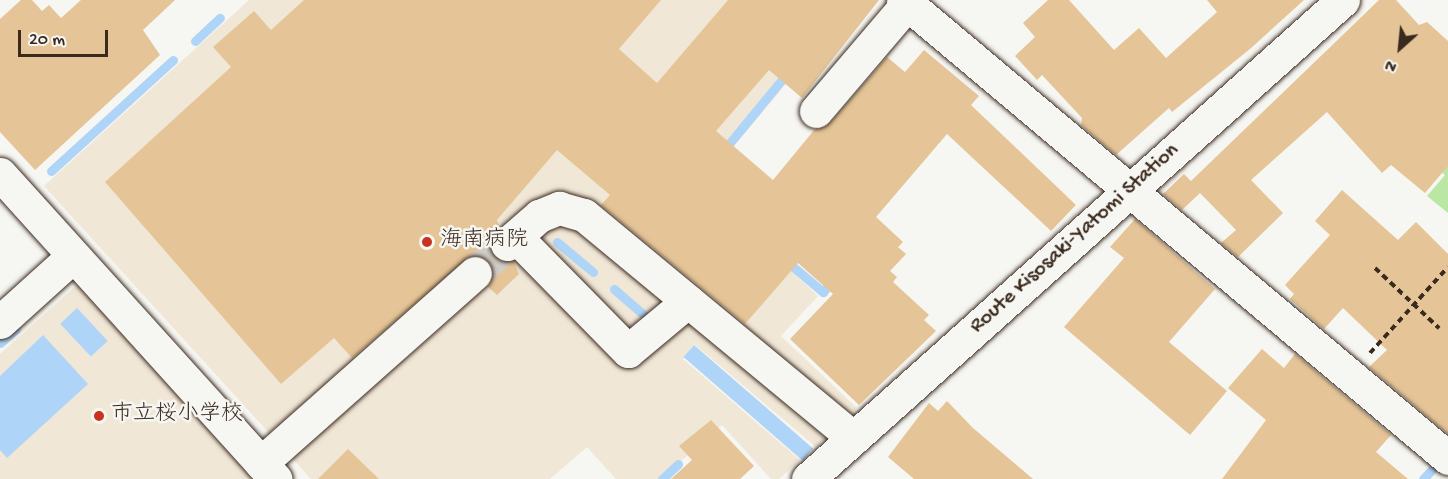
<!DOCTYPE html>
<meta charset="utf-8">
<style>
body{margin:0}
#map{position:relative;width:1448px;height:479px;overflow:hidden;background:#f6f6f2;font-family:"Gochi Hand","Klee One",sans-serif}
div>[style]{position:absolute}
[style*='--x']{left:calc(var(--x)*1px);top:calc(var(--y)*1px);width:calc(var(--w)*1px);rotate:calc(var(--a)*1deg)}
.built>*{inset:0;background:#f1e7d7}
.green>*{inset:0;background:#bbe7a5}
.water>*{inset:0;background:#aed4f7;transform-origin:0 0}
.stream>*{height:9px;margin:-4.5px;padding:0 4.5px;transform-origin:4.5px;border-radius:4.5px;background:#aed4f7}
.building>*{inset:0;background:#e5c597}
.minor-tunnel>*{height:33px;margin-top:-16.5px;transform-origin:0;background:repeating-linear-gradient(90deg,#d1cdc8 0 33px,transparent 0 49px)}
.path>*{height:4px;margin-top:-2px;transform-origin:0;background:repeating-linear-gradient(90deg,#3b2a1e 0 6px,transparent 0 10.5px)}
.roads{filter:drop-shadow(0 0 2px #3b2a1e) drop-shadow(0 0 2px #3b2a1e)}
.minor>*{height:33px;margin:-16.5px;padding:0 16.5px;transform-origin:16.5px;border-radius:16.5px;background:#f6f6f2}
.major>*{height:33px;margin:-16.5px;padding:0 16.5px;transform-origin:16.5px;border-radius:16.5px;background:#f6f6f2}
.dots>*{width:16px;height:16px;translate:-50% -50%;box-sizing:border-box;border:3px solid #f6f6f2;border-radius:50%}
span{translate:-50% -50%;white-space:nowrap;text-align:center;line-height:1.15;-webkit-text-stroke:5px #f6f6f2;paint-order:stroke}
.street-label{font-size:22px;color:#3b2a1e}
.poi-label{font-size:22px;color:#3b2a1e}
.left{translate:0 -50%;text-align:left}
.north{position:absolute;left:1370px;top:18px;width:60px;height:60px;-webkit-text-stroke:4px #f6f6f2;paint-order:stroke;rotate:207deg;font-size:16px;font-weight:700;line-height:24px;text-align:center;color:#3b2a1e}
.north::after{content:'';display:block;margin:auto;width:21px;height:27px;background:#3b2a1e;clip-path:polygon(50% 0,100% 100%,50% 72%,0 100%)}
.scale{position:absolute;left:18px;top:30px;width:90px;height:27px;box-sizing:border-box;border:3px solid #3b2a1e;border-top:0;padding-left:8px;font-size:18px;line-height:21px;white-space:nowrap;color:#3b2a1e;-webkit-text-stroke:4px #f6f6f2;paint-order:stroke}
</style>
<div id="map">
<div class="built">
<div style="clip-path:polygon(249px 0,856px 0,700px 187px,818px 296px,781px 336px,857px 408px,816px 447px,694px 344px,683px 359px,800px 460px,779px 479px,771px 479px,722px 425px,661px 479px,616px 479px,587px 447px,550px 479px,311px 479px,44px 186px)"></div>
<div style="clip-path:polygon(78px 284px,255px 479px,0 479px,0 354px)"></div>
</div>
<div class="green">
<div style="clip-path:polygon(1448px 137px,1448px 213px,1427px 196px,1445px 175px,1428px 161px)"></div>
</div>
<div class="water">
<div style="left:77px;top:308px;width:45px;height:23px;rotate:47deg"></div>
<div style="clip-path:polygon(43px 335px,88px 384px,7px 458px,0 450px,0 376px)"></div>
<div style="left:694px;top:345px;width:158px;height:16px;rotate:41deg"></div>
</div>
<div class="stream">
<div style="--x:195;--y:41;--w:34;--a:-43"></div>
<div style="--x:723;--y:151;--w:104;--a:-50.5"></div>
<div style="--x:51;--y:171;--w:165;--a:-42.3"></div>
<div style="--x:557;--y:242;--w:47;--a:39.8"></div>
<div style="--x:785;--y:260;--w:50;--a:40.1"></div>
<div style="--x:823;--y:292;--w:15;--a:-53"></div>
<div style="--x:614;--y:289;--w:41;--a:41.1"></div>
<div style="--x:0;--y:343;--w:21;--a:-41"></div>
<div style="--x:662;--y:479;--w:22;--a:-43"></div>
<div style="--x:1423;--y:479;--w:18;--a:-47"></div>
</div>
<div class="building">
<div style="clip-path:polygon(21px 0,32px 0,42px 11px,49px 5px,61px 18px,81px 0,175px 0,143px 30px,160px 55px,35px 170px,0 132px,0 19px)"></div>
<div style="clip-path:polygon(304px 0,661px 0,619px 49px,657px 83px,728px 0,879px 0,802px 98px,769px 70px,716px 131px,773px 180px,815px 129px,830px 123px,887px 57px,905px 72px,924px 50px,979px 96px,971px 105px,1076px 205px,1051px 231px,947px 134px,876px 217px,903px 242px,898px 247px,906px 254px,890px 271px,897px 277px,893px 282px,929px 315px,924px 320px,936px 331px,859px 405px,790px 339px,833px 294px,798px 263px,745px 324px,601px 205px,610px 195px,557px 150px,497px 220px,499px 226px,490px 237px,493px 256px,502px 262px,513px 261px,519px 274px,497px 295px,488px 287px,493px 270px,489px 261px,471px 255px,352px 358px,334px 338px,281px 384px,105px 182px,231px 67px,213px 47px,254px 11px,271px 30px)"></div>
<div style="clip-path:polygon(1048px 0,1069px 0,1114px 50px,1139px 28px,1166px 58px,1217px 12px,1207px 0,1304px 0,1250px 49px,1172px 112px,1169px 108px,1116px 155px,1081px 125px,1082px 118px,1042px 75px,1037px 80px,1015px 56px,1035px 37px,1023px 23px)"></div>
<div style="clip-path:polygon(1379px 0,1396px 0,1419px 25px,1427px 22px,1448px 41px,1448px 166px,1425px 193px,1391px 165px,1382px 173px,1327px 112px,1251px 180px,1283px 213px,1238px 257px,1221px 243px,1236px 230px,1200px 193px,1182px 210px,1163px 194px,1184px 174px,1191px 181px)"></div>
<div style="clip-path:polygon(1342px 190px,1398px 240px,1416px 222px,1448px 254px,1448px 434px,1369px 367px,1387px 350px,1343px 308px,1324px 329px,1290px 299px,1294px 294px,1285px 285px,1330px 235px,1315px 221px)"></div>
<div style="clip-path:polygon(1135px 219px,1215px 289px,1169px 342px,1227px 391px,1190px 435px,1064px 327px,1124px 258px,1110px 247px)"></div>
<div style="clip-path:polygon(1262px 349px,1284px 368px,1295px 354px,1391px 435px,1376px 452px,1408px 479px,1222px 479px,1266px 420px,1228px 388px)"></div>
<div style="clip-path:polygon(947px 401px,973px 428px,1033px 479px,914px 479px,888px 457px,929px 403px,938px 411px)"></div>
<div style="clip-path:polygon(711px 420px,754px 466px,740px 479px,671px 479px,692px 460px,679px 446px)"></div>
<div style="clip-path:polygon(348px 449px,379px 479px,318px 479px)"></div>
</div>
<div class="minor-tunnel">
<div style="--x:475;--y:273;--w:43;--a:-42.2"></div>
</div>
<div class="path">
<div style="--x:1375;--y:268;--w:88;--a:43.2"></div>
<div style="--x:1370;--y:353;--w:116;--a:-47.8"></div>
</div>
<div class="roads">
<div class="minor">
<div style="--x:903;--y:0;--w:712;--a:40.04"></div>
<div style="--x:816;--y:111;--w:140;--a:-49.6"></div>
<div style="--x:0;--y:174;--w:411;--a:47.9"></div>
<div style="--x:516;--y:237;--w:160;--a:45.5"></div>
<div style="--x:628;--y:351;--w:78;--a:-39.8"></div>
<div style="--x:507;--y:244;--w:43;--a:-41.2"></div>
<div style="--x:539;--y:216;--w:22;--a:-22"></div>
<div style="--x:559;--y:208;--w:26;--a:16"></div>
<div style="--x:584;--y:215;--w:350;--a:39.6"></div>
<div style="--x:0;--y:322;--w:98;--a:-42.1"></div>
<div style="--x:261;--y:463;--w:286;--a:-41.6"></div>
</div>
<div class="major">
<div style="--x:808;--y:479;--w:718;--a:-41.84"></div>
</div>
</div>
<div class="dots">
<div style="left:427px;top:242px;background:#c8321e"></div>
<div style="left:99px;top:416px;background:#c8321e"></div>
</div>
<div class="street-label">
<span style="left:1075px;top:239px;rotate:-42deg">Route Kisosaki-Yatomi Station</span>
</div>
<div class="poi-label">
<span class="left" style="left:440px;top:242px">海南病院</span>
<span class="left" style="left:111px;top:416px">市立桜小学校</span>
</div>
<div class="north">N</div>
<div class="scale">20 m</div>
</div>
